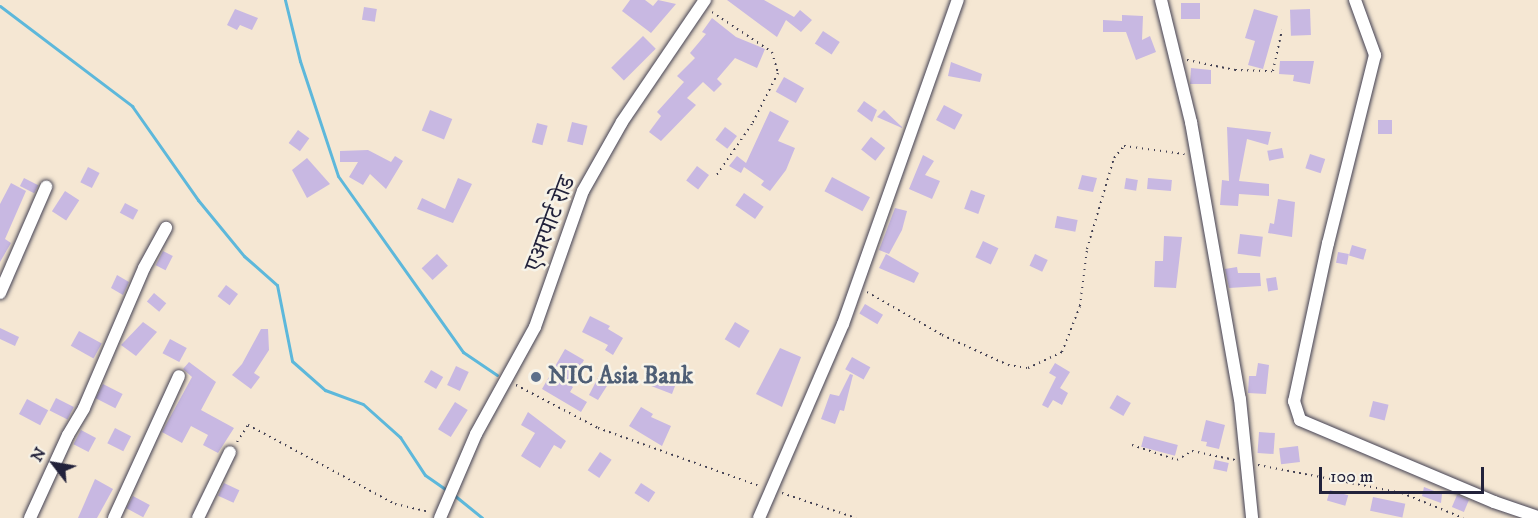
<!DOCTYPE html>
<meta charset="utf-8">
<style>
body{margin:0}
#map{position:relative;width:1538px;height:518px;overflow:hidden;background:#f5e7d3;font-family:"IM FELL DW Pica","Noto Serif Devanagari",serif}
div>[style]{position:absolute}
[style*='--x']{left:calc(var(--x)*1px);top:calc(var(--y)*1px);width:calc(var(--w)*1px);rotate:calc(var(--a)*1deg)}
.stream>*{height:3px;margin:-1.5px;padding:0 1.5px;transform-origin:1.5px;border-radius:1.5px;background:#5db8db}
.building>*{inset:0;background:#c8b8e2;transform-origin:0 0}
.path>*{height:2px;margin-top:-1px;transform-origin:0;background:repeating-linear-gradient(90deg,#424052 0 1.5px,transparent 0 6px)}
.roads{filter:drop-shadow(0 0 2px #424052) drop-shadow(0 0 2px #424052)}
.minor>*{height:12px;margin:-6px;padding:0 6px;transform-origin:6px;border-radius:6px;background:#fff}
.dots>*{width:16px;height:16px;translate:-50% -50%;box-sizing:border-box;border:3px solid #f7f3e8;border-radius:50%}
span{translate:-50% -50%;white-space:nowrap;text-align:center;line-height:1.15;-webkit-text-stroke:5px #f7f3e8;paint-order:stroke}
.street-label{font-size:24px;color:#22223b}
.service-label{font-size:24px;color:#4e5e75;font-weight:700}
.left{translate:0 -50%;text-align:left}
.north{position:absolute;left:24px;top:434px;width:60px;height:60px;-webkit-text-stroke:4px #f7f3e8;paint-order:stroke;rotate:301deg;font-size:16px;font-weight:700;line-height:24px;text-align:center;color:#22223b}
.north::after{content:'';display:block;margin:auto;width:21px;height:27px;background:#22223b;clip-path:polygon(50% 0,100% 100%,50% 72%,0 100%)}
.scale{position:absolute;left:1319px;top:467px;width:165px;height:27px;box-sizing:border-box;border:3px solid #22223b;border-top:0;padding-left:8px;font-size:18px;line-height:21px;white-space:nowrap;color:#22223b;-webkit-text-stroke:4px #f7f3e8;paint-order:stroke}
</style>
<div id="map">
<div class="stream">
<div style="--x:285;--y:0;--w:63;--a:76.2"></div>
<div style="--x:300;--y:61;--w:121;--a:71.7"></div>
<div style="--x:338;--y:176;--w:216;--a:54.6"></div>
<div style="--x:463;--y:352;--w:41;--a:34.1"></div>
<div style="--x:0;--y:6;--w:166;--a:37.1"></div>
<div style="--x:132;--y:106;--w:115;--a:54.9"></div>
<div style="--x:198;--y:200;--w:72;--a:50.6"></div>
<div style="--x:244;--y:256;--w:44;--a:41.3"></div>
<div style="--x:277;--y:285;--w:77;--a:78.8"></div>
<div style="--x:292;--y:361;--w:44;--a:41.3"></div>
<div style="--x:325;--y:390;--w:40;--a:20.2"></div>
<div style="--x:363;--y:404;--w:50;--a:41.7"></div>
<div style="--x:400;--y:437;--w:45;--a:56.7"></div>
<div style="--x:425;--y:475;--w:28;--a:35"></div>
<div style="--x:454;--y:495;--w:36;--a:39"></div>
</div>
<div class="building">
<div style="clip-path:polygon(630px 0,645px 0,653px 6px,658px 0,676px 4px,651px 33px,622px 11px)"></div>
<div style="clip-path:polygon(727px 0,764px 0,794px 17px,800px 10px,812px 20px,801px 32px,786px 20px,777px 37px)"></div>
<div style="left:1181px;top:3px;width:19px;height:16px"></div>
<div style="left:364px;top:7px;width:13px;height:13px;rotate:9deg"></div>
<div style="clip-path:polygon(235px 9px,258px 18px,252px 30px,240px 25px,237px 30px,227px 25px)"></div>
<div style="clip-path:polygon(1254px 9px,1278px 16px,1263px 69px,1248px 65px,1255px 41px,1245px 38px)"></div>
<div style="left:1310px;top:9px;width:26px;height:20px;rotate:88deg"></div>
<div style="clip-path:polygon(1122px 15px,1143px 16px,1142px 40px,1150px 36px,1156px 52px,1136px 60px,1126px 32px,1103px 32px,1103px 20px,1122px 21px)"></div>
<div style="clip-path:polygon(712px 18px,736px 37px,765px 49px,757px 68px,735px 58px,717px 79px,722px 84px,714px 92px,703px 82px,687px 98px,696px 105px,661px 141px,649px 132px,661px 116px,657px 112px,684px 82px,677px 76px,695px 58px,690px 53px,706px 34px,702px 32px)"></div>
<div style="left:823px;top:31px;width:20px;height:15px;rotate:33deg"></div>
<div style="left:643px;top:36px;width:18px;height:45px;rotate:45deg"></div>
<div style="clip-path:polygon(1280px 61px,1314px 61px,1310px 84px,1293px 81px,1294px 75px,1279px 74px)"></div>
<div style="clip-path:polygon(951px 62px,982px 74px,980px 82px,948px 76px)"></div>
<div style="clip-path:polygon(1191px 68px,1211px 70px,1211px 84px,1190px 84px)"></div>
<div style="left:784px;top:77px;width:23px;height:17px;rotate:29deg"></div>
<div style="clip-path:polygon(864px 101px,877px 110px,872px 122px,857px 111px)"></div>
<div style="left:944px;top:105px;width:21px;height:17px;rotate:28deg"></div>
<div style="left:430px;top:110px;width:24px;height:22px;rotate:22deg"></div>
<div style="clip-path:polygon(884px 110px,902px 127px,902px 128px,877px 117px)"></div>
<div style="clip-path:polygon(770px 111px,789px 121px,778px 141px,795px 148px,786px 170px,770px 191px,761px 185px,764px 181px,744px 167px,741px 173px,729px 166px,737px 156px,746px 163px)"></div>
<div style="left:1378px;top:120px;width:14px;height:14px"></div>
<div style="left:572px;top:122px;width:16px;height:20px;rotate:14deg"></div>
<div style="left:537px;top:123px;width:11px;height:20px;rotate:15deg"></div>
<div style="left:725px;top:127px;width:15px;height:16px;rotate:37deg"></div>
<div style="clip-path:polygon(1227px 127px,1271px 132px,1268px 145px,1247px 139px,1239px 181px,1269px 184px,1269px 196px,1239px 194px,1238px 206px,1220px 205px,1222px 180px,1229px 181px)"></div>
<div style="left:298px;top:130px;width:14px;height:16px;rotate:36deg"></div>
<div style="left:871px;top:137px;width:18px;height:16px;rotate:38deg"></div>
<div style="left:1282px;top:148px;width:10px;height:15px;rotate:79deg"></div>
<div style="clip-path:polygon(368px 150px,391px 162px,395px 156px,403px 161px,386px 189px,370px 174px,363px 185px,349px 177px,358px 162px,340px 162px,340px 151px)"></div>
<div style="left:1310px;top:154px;width:16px;height:15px;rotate:18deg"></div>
<div style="clip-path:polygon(923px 155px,934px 161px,925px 175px,940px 181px,932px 199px,909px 189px)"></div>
<div style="clip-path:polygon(307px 158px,330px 184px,307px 198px,292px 170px)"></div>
<div style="left:697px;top:166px;width:15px;height:18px;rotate:37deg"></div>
<div style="left:88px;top:167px;width:13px;height:17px;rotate:27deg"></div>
<div style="clip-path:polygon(1082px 175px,1097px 178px,1093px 192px,1078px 189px)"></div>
<div style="left:832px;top:177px;width:43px;height:16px;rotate:28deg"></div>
<div style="left:24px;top:178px;width:16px;height:9px;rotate:27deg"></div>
<div style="clip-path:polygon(458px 178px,472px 184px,453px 223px,417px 209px,422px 198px,445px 209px)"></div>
<div style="left:1126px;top:178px;width:12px;height:11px;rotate:9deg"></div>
<div style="left:1148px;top:178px;width:24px;height:11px;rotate:5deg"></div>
<div style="clip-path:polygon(11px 183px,26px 191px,5px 239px,11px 243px,0 262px,0 204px)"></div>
<div style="left:971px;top:190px;width:15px;height:20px;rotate:20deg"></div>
<div style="left:65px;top:191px;width:17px;height:24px;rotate:33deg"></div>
<div style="left:744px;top:193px;width:24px;height:15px;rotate:35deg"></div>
<div style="clip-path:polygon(1278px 199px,1295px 202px,1292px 237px,1268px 233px,1270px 223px,1274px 224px)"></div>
<div style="left:125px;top:203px;width:15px;height:11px;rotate:28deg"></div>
<div style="clip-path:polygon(895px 208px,907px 211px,902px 230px,889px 254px,879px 250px)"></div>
<div style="left:1057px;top:216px;width:21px;height:12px;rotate:11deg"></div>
<div style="left:1240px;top:234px;width:23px;height:20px;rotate:7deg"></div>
<div style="clip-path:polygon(1164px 236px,1182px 237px,1176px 288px,1154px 287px,1155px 261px,1163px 261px)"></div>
<div style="left:983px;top:241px;width:17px;height:18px;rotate:25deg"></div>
<div style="left:1352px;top:245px;width:15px;height:11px;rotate:16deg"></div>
<div style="left:163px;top:251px;width:11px;height:16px;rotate:27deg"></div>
<div style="left:1338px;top:252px;width:11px;height:11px;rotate:10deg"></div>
<div style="left:437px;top:254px;width:16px;height:21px;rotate:47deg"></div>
<div style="clip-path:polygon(886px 254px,919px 273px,914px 283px,879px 268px)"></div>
<div style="left:1035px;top:254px;width:14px;height:13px;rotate:25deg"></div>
<div style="clip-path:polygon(1237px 267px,1238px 273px,1260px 273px,1261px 286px,1229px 288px,1225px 269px)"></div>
<div style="clip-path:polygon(117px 275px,129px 282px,123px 295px,111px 288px)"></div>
<div style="left:1276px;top:277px;width:13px;height:10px;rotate:81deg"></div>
<div style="left:226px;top:285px;width:15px;height:14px;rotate:37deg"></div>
<div style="left:154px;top:293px;width:16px;height:11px;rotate:40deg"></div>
<div style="left:865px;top:304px;width:21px;height:11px;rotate:31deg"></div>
<div style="clip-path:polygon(590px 316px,610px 326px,608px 329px,623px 338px,613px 355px,605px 350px,608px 345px,582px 332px)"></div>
<div style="clip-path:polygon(143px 322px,157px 332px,136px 356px,121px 345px)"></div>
<div style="left:735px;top:322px;width:17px;height:20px;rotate:31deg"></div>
<div style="clip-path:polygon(0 328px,19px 337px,15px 346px,0 339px)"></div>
<div style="clip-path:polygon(261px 329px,268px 329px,269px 350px,254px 373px,260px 377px,251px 389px,232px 375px,242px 364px)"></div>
<div style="left:79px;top:331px;width:26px;height:17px;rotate:29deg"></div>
<div style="left:170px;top:339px;width:19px;height:16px;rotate:28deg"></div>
<div style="clip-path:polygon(780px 348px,801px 357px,782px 407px,756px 394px)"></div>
<div style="clip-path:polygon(565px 349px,584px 360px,570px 385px,573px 387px,570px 392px,587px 402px,581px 412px,542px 389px)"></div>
<div style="left:852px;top:357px;width:21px;height:14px;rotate:29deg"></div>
<div style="clip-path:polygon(189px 362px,216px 382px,201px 410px,234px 428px,218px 453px,203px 445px,208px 435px,191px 426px,182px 443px,162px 432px,192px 377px,183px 369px)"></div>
<div style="clip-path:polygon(1055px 363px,1070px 372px,1060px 388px,1068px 393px,1062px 405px,1053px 400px,1048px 408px,1042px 405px,1056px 377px,1049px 373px)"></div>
<div style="clip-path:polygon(1258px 363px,1269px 365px,1266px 394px,1248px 393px,1249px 376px,1256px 376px)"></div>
<div style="left:456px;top:366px;width:14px;height:21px;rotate:25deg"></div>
<div style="left:431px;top:370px;width:14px;height:14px;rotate:30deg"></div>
<div style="left:654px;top:371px;width:25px;height:15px;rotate:21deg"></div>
<div style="clip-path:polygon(601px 372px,612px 378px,598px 400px,589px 395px)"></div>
<div style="clip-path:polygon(850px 374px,853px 375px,844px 411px,840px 410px,835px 424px,821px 419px,830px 394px,839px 396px)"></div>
<div style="left:103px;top:384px;width:22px;height:16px;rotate:27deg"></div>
<div style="left:1117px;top:395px;width:16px;height:15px;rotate:30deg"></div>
<div style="left:56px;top:398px;width:20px;height:14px;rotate:27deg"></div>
<div style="left:27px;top:399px;width:24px;height:17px;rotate:28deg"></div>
<div style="left:1373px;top:401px;width:16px;height:16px;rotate:14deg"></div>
<div style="left:455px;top:402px;width:15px;height:32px;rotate:32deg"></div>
<div style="clip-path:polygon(641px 407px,653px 414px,651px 417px,671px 426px,662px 446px,629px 426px)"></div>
<div style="clip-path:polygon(528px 412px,566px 441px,561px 449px,554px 445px,540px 468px,521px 456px,535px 433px,521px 425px)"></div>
<div style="clip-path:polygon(1206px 420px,1225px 425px,1219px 449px,1206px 446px,1207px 442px,1201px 441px)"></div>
<div style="left:115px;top:428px;width:18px;height:17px;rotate:27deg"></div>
<div style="left:81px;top:430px;width:17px;height:16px;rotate:28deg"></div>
<div style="left:1259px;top:432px;width:16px;height:21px;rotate:4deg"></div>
<div style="left:1144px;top:436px;width:35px;height:11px;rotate:15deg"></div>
<div style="left:1298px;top:446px;width:16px;height:19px;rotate:83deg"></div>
<div style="left:600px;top:452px;width:14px;height:22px;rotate:34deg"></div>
<div style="left:1215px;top:460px;width:14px;height:9px;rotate:12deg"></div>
<div style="clip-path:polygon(95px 479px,113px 489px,97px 518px,78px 518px)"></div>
<div style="left:224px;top:483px;width:17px;height:14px;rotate:25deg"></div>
<div style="left:641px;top:483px;width:17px;height:12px;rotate:33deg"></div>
<div style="clip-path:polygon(1424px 487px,1442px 494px,1441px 503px,1422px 496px)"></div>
<div style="left:1330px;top:490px;width:19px;height:11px;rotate:16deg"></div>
<div style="left:1457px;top:495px;width:13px;height:13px;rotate:23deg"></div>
<div style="left:133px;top:496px;width:19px;height:14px;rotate:28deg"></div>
<div style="left:1373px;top:497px;width:33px;height:14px;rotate:12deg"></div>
</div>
<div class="path">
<div style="--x:712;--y:12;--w:72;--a:33.7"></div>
<div style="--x:772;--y:52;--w:22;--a:74"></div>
<div style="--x:778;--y:73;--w:57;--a:117"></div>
<div style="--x:752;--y:124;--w:63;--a:124.7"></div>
<div style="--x:1187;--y:60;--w:49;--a:11.8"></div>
<div style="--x:1235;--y:70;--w:38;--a:2"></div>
<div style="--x:1273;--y:71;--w:42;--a:-77.6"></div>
<div style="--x:867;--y:292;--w:86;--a:29.8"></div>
<div style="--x:942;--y:335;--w:72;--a:24.4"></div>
<div style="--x:1008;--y:365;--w:20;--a:9"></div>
<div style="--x:1028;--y:368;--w:38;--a:-25"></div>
<div style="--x:1062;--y:352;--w:49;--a:-68.6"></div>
<div style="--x:1080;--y:306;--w:57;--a:-83"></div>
<div style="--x:1087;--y:249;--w:95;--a:-73.5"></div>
<div style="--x:1114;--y:158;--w:16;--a:-50"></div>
<div style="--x:1124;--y:146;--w:61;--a:7.6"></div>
<div style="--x:516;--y:385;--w:93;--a:27.7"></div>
<div style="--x:598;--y:428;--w:171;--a:19.8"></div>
<div style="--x:237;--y:442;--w:20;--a:-57"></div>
<div style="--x:248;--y:425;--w:167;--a:28.3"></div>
<div style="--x:395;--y:504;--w:35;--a:13"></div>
<div style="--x:1132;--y:445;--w:47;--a:18.4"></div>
<div style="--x:1177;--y:460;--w:17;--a:-31"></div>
<div style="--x:1192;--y:451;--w:44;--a:11.8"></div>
<div style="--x:1258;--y:465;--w:147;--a:11"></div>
<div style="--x:1402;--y:493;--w:66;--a:22.3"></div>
<div style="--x:782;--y:493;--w:78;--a:18.7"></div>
</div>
<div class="roads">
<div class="minor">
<div style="--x:1161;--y:0;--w:126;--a:76.2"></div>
<div style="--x:1191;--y:122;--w:281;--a:80"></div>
<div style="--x:1240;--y:399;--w:120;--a:84.2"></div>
<div style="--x:1355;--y:0;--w:59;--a:70"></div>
<div style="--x:1375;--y:55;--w:194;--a:104"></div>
<div style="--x:1328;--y:243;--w:162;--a:102.1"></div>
<div style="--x:1294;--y:401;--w:20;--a:72"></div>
<div style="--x:1300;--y:420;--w:211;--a:22.9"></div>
<div style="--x:1494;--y:502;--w:46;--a:18.8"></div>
<div style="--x:0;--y:293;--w:116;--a:-66.5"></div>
<div style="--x:30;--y:518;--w:91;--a:-65.4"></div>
<div style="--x:68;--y:435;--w:31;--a:-59"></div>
<div style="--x:84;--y:408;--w:152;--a:-66.8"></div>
<div style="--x:144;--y:268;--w:46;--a:-61.2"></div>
<div style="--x:114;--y:518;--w:156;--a:-65.4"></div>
<div style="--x:198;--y:518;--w:73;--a:-64.1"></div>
<div style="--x:440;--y:518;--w:91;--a:-66.8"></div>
<div style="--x:476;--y:434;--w:122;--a:-61.1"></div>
<div style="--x:535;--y:327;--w:144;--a:-70.6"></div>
<div style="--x:583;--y:191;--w:79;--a:-60.5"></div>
<div style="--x:622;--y:122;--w:148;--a:-55.8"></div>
<div style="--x:759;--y:518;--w:211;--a:-66.6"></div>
<div style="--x:843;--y:324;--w:344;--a:-70.5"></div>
</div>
</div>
<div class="dots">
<div style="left:536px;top:377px;background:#5c6f8a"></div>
</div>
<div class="street-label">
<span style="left:551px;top:224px;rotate:-69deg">एअरपोर्ट रोड</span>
</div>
<div class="service-label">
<span class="left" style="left:548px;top:377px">NIC Asia Bank</span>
</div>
<div class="north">N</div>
<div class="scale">100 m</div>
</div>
